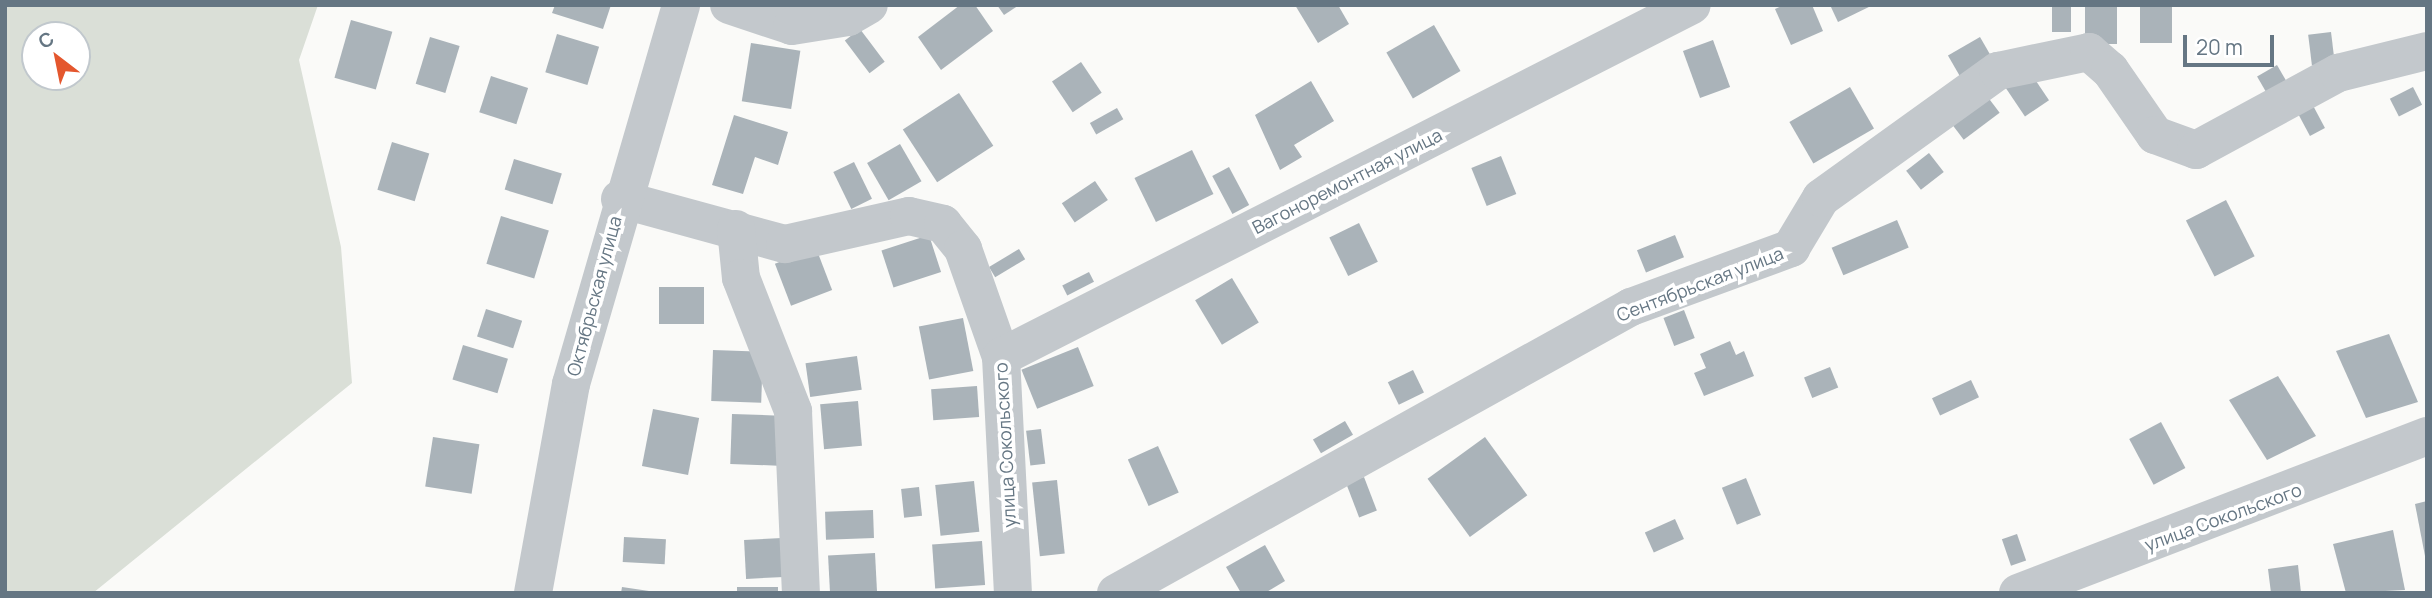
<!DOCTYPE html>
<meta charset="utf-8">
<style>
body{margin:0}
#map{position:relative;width:2432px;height:598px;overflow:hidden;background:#fafaf8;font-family:Manrope,sans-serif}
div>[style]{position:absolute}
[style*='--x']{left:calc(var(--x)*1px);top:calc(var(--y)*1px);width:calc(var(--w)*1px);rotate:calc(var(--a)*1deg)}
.green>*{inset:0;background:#dadfd7}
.building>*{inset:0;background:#aab3b9;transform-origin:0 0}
.minor>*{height:38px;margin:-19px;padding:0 19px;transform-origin:19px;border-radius:19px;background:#c3c8cc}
span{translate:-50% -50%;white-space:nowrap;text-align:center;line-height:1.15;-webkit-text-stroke:7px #fff;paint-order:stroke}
.street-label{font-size:18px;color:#657683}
.frame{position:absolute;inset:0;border:7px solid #657683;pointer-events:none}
.north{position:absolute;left:21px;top:21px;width:70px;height:70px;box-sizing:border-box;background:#fff;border:2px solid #c1c8cd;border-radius:50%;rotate:328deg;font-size:19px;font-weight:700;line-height:28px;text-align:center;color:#657683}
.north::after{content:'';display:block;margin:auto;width:24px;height:32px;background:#e4572e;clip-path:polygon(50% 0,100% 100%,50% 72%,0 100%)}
.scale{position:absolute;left:2183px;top:35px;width:91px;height:32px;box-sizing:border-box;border:4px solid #657683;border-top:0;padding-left:9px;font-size:21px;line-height:24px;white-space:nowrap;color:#657683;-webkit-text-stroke:5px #fff;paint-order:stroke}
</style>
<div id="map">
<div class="green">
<div style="clip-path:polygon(evenodd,5px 5px,318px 5px,299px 60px,341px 247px,352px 383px,93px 593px,5px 593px,5px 5px,35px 35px,77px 35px,77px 77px,35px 77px,35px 35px)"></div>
</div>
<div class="building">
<div style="clip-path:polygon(555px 5px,611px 5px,603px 29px,552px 13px)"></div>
<div style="clip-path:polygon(960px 5px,975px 5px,993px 31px,941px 70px,918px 37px)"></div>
<div style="clip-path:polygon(997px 5px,1019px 5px,1004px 15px)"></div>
<div style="clip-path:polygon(1295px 5px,1338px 5px,1349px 24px,1318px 43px)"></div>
<div style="clip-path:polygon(1784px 5px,1812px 5px,1823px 31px,1791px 45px,1775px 9px)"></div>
<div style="clip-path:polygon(1830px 5px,1873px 5px,1838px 22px)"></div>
<div style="left:2052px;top:5px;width:19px;height:27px"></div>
<div style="left:2085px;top:5px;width:32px;height:39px"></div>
<div style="left:2140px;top:5px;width:32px;height:38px"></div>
<div style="left:351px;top:20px;width:43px;height:60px;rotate:16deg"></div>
<div style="left:1434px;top:25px;width:53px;height:55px;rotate:60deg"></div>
<div style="left:860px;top:29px;width:41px;height:19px;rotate:53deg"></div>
<div style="left:2331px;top:32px;width:31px;height:23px;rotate:83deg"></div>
<div style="left:557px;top:34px;width:44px;height:40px;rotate:17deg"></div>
<div style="left:430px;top:37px;width:31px;height:49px;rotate:17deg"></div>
<div style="left:1980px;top:37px;width:30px;height:37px;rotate:60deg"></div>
<div style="left:1713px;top:40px;width:50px;height:32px;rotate:70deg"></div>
<div style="left:751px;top:43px;width:50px;height:59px;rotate:9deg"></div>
<div style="left:1081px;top:62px;width:37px;height:35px;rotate:56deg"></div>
<div style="left:2277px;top:65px;width:20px;height:23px;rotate:60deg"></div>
<div style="left:2030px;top:72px;width:34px;height:29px;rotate:56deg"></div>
<div style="left:491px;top:76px;width:39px;height:38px;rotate:18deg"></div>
<div style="clip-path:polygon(1311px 81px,1334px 121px,1294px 145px,1302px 157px,1280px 170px,1255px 115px)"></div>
<div style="left:1850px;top:87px;width:48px;height:70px;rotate:60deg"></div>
<div style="left:2413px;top:87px;width:20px;height:26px;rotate:63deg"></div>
<div style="left:959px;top:93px;width:63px;height:67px;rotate:57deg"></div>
<div style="left:1987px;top:96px;width:21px;height:45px;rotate:53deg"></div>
<div style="left:2309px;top:98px;width:34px;height:17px;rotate:62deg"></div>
<div style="left:1117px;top:108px;width:13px;height:31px;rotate:61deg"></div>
<div style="clip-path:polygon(734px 115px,788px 132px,778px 165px,755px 157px,743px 194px,712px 185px)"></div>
<div style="left:392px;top:142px;width:39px;height:50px;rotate:17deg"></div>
<div style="left:900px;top:144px;width:43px;height:38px;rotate:60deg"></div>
<div style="left:1192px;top:150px;width:49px;height:64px;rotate:64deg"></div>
<div style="left:1929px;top:153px;width:24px;height:29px;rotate:52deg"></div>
<div style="left:1501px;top:156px;width:41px;height:32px;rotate:68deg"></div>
<div style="left:514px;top:159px;width:50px;height:32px;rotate:17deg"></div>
<div style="left:854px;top:162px;width:41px;height:23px;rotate:64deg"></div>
<div style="left:1229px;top:167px;width:43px;height:19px;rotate:62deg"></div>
<div style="left:1095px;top:181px;width:23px;height:40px;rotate:56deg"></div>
<div style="left:2226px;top:200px;width:63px;height:45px;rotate:63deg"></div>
<div style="left:501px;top:216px;width:50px;height:50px;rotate:17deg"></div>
<div style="left:1897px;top:220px;width:30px;height:71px;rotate:67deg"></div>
<div style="left:1359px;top:223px;width:43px;height:33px;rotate:64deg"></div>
<div style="left:929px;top:235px;width:39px;height:50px;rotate:72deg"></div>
<div style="left:1675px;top:235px;width:24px;height:41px;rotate:68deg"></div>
<div style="left:816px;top:248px;width:45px;height:44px;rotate:69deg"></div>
<div style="left:1019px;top:249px;width:12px;height:35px;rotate:59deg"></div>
<div style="left:1089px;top:272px;width:11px;height:30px;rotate:63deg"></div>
<div style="left:1232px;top:278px;width:52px;height:43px;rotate:59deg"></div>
<div style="left:659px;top:287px;width:45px;height:37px"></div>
<div style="left:486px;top:309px;width:38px;height:29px;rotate:18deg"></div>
<div style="left:1684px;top:310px;width:30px;height:22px;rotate:69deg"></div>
<div style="left:963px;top:318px;width:54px;height:45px;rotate:79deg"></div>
<div style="clip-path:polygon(2389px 334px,2418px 402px,2366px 418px,2336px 351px)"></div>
<div style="clip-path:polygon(1730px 341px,1736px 355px,1744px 351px,1754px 376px,1704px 396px,1694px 373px,1706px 368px,1700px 354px)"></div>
<div style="left:463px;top:345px;width:47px;height:36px;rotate:17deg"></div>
<div style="left:1078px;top:347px;width:42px;height:61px;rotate:68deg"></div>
<div style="left:713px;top:350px;width:50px;height:51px;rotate:2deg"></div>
<div style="left:857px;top:356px;width:34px;height:52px;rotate:82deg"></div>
<div style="left:1830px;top:367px;width:22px;height:28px;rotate:68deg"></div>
<div style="left:1413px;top:370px;width:25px;height:28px;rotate:64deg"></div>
<div style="clip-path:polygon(2278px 376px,2316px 436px,2267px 460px,2229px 400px)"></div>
<div style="left:1971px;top:380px;width:19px;height:43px;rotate:65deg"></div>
<div style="left:977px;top:386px;width:31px;height:46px;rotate:86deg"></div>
<div style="left:858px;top:401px;width:45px;height:38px;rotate:85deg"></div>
<div style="left:653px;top:409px;width:47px;height:58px;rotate:11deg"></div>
<div style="left:732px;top:414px;width:48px;height:50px;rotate:2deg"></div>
<div style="left:1345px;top:421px;width:16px;height:37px;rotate:60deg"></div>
<div style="left:2161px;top:422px;width:52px;height:36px;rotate:62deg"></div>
<div style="left:1041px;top:429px;width:35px;height:15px;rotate:83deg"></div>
<div style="left:433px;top:437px;width:47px;height:50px;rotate:9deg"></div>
<div style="left:1485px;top:437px;width:72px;height:71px;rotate:54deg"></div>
<div style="left:1158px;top:446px;width:51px;height:33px;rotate:66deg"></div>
<div style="left:1364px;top:477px;width:36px;height:19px;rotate:69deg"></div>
<div style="left:1746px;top:478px;width:40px;height:26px;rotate:68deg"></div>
<div style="left:1057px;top:480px;width:74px;height:25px;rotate:84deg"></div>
<div style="left:974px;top:481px;width:51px;height:39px;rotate:84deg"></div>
<div style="left:919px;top:487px;width:29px;height:18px;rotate:84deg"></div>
<div style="clip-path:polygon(2427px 501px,2427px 556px,2425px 556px,2415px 504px)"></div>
<div style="left:873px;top:510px;width:28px;height:48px;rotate:88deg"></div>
<div style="left:1675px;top:519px;width:22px;height:33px;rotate:66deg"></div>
<div style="clip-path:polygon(2393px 530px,2405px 590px,2346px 593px,2333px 544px)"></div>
<div style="left:2017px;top:534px;width:28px;height:16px;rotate:71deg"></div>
<div style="left:624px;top:537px;width:42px;height:25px;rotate:3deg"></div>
<div style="left:782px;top:538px;width:39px;height:38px;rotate:87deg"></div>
<div style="left:982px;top:541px;width:44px;height:50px;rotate:86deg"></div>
<div style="clip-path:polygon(1265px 545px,1285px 581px,1265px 593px,1241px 593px,1226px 567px)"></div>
<div style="left:875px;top:553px;width:40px;height:47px;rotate:87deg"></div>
<div style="clip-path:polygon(2298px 565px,2301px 593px,2271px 593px,2268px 569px)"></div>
<div style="clip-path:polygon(622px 587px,649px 591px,649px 593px,621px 593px)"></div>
<div style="left:737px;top:587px;width:41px;height:6px"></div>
</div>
<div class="minor">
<div style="--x:729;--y:5;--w:66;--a:18.4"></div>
<div style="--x:792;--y:26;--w:57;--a:-9.1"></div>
<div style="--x:848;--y:17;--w:24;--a:-30"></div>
<div style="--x:620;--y:199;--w:171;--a:15.3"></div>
<div style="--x:785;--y:244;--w:127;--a:-12.7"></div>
<div style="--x:909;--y:216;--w:35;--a:13"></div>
<div style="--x:943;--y:224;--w:32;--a:51"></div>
<div style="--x:963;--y:249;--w:114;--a:70.6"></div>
<div style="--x:1001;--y:357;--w:236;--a:87.1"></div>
<div style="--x:736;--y:229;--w:49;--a:84.2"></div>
<div style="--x:741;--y:278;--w:143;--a:68.6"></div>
<div style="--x:793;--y:411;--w:182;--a:87.5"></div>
<div style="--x:1001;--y:357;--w:775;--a:-26.99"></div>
<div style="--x:533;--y:593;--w:212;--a:-79.7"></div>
<div style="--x:571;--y:384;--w:395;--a:-73.8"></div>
<div style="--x:1116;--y:593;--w:589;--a:-29.05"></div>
<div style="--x:1631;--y:307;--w:171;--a:-20.2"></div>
<div style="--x:1791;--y:248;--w:58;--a:-59"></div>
<div style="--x:1821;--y:198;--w:218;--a:-35.7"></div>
<div style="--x:1998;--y:71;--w:93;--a:-11.8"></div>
<div style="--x:2089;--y:52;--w:28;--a:41"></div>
<div style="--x:2110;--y:70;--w:79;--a:55.3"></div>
<div style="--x:2155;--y:135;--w:44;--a:20.1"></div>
<div style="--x:2196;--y:150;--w:162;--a:-28.5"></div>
<div style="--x:2338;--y:73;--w:92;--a:-13.9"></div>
<div style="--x:2018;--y:593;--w:438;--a:-21"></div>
</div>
<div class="street-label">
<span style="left:1347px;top:181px;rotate:-27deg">Вагоноремонтная улица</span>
<span style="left:1700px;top:284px;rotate:-21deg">Сентябрьская улица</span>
<span style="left:594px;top:296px;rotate:-75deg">Октябрьская улица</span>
<span style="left:1005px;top:445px;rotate:-93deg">улица Сокольского</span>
<span style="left:2223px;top:517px;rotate:-20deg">улица Сокольского</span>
</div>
<div class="frame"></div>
<div class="north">С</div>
<div class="scale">20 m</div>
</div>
